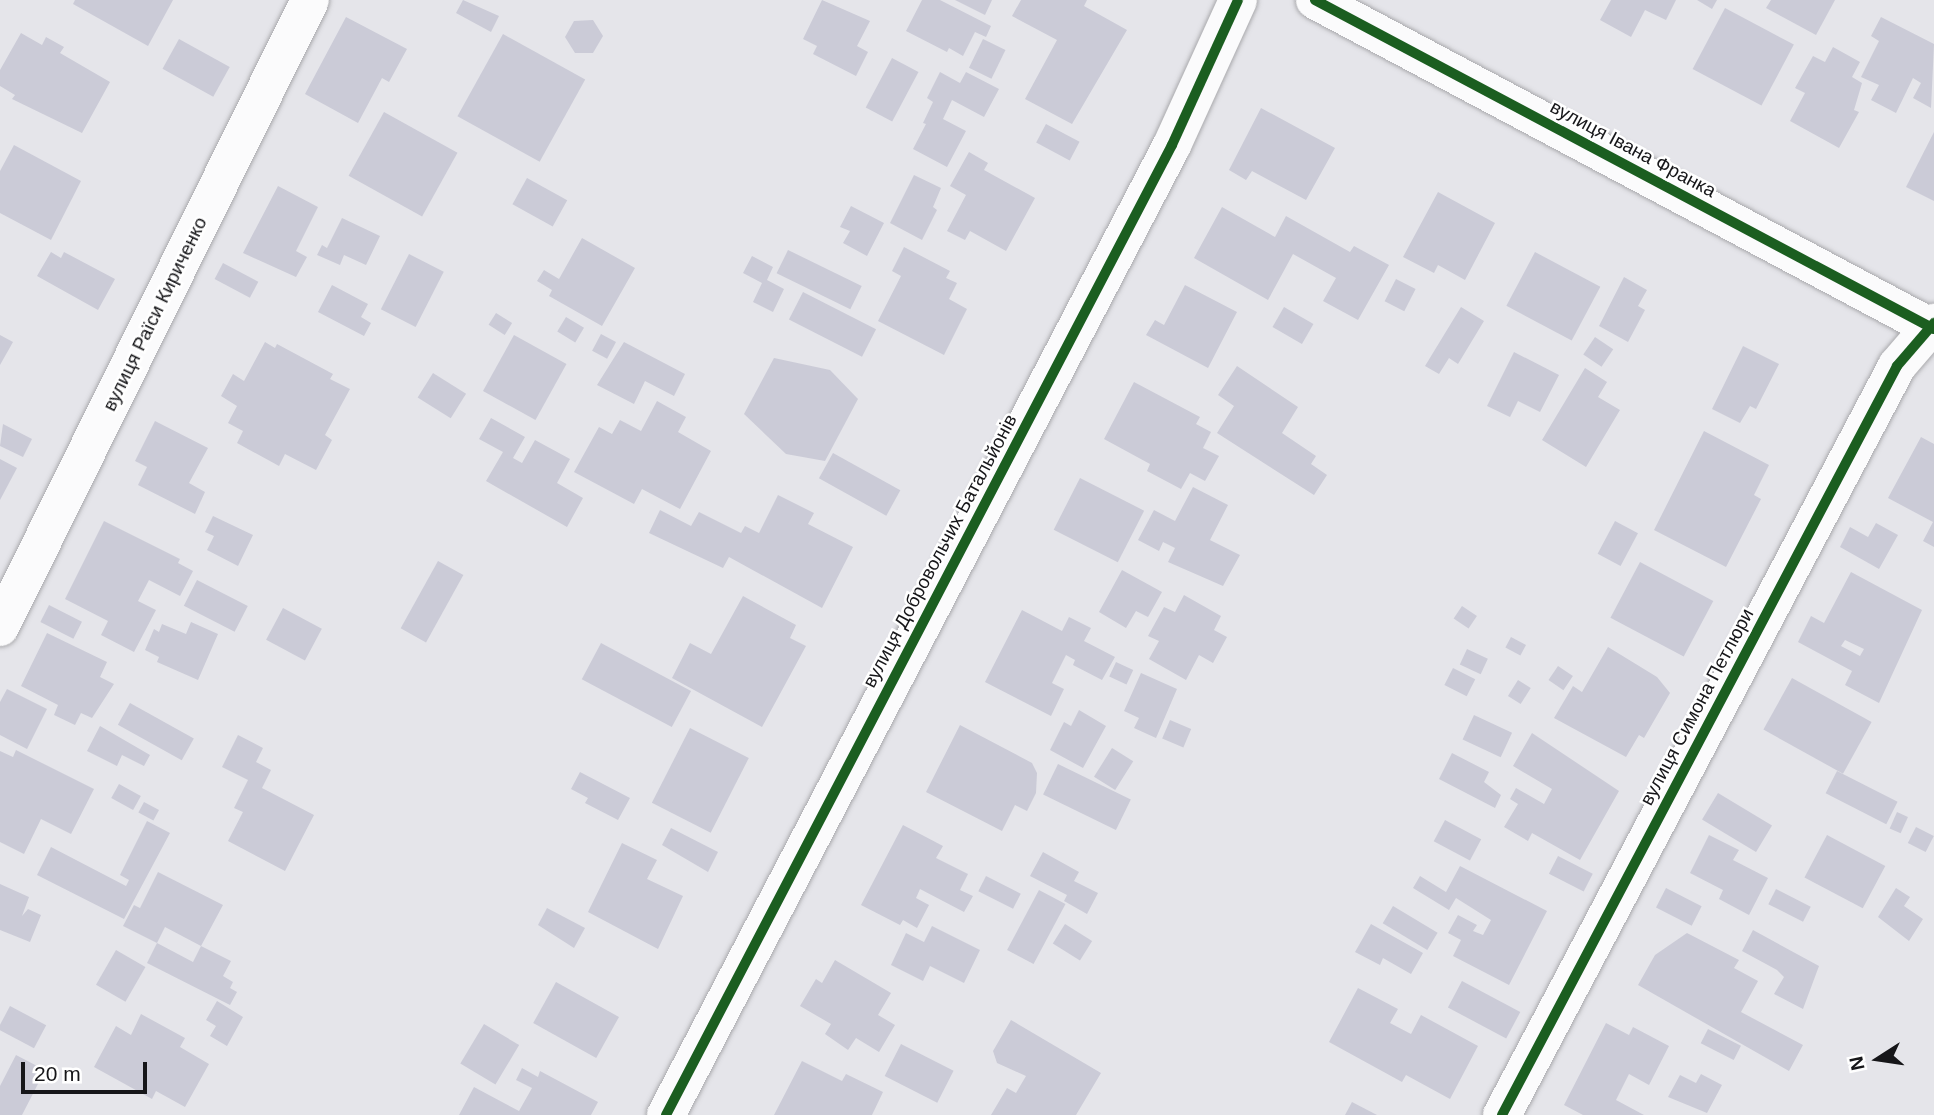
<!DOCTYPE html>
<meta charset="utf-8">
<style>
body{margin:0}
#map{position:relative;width:1934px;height:1115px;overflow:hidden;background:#e5e5ea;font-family:Helvetica,sans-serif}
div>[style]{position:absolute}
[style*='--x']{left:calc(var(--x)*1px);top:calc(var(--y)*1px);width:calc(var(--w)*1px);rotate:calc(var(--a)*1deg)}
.building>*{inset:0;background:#cbcbd7;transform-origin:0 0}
.roads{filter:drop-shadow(0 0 2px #a9a9ac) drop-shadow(0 0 2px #a9a9ac)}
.street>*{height:38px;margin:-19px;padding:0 19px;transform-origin:19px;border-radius:19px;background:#fbfbfc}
.cycleway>*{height:10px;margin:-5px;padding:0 5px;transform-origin:5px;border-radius:5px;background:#1b5e20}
span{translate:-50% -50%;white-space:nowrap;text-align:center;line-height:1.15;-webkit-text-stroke:5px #fff;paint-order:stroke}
.street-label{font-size:19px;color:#161619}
.north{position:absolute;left:1843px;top:1024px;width:70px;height:70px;-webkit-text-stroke:5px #fff;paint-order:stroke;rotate:258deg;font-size:19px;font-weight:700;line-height:28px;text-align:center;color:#161619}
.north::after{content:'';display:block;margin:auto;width:24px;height:32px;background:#161619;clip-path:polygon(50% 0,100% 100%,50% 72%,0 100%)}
.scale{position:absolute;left:21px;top:1062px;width:126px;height:32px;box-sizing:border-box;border:4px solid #161619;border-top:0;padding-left:9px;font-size:21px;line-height:24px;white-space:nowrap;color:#161619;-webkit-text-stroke:5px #fff;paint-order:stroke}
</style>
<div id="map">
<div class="building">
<div style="clip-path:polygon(75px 0,173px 0,148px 46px,73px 4px)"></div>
<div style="clip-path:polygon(463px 0,499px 16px,491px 32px,456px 13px)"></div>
<div style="clip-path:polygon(822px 0,870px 21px,857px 46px,868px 52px,856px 76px,813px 54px,817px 46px,803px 39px)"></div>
<div style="clip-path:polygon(922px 0,940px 0,991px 26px,986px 37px,975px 32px,963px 56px,949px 48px,947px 52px,906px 31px)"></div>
<div style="clip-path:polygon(955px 0,992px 0,985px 15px)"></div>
<div style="clip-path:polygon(1021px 0,1087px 0,1084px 6px,1127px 30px,1072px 124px,1025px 99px,1057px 40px,1012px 16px)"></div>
<div style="clip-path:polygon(1611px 0,1676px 0,1666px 20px,1645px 10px,1631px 37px,1600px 20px)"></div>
<div style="clip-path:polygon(1697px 0,1717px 0,1712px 9px)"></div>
<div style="clip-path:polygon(1771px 0,1835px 0,1816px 35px,1766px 8px)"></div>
<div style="left:1725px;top:8px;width:78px;height:69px;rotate:28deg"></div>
<div style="clip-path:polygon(346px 17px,407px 49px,389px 82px,382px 78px,358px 123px,305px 94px)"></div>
<div style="clip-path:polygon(1881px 17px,1934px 44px,1931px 108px,1913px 98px,1921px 83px,1913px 78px,1896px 113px,1871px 100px,1879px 85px,1861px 77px,1879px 41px,1871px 36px)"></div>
<div style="clip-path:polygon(593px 20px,603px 36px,593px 53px,575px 53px,565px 37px,574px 21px)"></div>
<div style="clip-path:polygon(21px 33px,42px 45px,46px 37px,64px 47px,60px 53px,110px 82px,82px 133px,12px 99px,15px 95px,0 86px,0 70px)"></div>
<div style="left:503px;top:34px;width:94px;height:94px;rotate:29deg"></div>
<div style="left:179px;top:39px;width:58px;height:34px;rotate:29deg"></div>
<div style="left:983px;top:39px;width:25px;height:32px;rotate:26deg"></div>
<div style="clip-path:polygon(1833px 47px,1860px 62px,1852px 77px,1862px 83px,1854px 110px,1859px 112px,1839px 148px,1790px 121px,1805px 93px,1795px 88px,1813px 56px,1825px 62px)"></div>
<div style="left:892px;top:58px;width:30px;height:56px;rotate:28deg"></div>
<div style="clip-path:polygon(940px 72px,960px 83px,966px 72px,999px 89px,984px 117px,952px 100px,943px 119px,966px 131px,947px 167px,913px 149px,926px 124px,923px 123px,933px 102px,927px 98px)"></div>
<div style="clip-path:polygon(1261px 108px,1335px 148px,1306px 200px,1252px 171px,1246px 180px,1229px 170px)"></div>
<div style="left:384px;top:112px;width:84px;height:73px;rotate:29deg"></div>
<div style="left:1046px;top:124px;width:38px;height:21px;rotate:28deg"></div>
<div style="clip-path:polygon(1934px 132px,1934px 201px,1906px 187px)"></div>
<div style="clip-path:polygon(14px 145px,81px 181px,51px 240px,0 213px,0 171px)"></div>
<div style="clip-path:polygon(969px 152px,988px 163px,984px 170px,1035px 198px,1006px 251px,970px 231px,965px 240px,947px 231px,966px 195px,950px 186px)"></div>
<div style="clip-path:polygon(914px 175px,941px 188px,933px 207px,937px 210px,922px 240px,890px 223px)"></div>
<div style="left:527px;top:178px;width:46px;height:30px;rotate:29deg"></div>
<div style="clip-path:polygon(278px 186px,318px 207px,296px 251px,307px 257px,296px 277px,243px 253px)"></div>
<div style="clip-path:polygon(1438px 192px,1495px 223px,1465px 280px,1438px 265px,1434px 273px,1403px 257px)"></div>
<div style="clip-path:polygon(851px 206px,884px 223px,867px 256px,843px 243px,850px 231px,840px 227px)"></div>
<div style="clip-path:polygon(1222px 207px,1275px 237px,1286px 216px,1350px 252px,1354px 246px,1389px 265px,1358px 320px,1323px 301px,1336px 278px,1293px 254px,1268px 300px,1194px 258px)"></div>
<div style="clip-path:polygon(342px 218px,380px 236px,366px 265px,344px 255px,340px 265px,317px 255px,322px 245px,327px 248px)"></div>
<div style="clip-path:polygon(582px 238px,635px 268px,602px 326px,549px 296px,552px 290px,537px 281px,544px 270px,559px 279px)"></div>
<div style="clip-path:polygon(904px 247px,950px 271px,946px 278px,957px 283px,949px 299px,967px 309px,944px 355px,878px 321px,901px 276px,892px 271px)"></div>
<div style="left:788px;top:250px;width:82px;height:26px;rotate:26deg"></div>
<div style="clip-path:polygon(51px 252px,61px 258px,64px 252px,115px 279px,98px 310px,37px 276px)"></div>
<div style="left:1535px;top:252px;width:74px;height:61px;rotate:28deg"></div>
<div style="left:409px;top:254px;width:39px;height:62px;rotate:27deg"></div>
<div style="clip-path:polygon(752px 256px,773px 267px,767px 280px,784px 289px,773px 312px,753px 302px,762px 283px,743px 273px)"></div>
<div style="left:223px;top:263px;width:40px;height:18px;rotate:28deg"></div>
<div style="clip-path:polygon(1624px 277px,1647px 290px,1638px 306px,1645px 310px,1628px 342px,1599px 326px)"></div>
<div style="left:1396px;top:279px;width:22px;height:25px;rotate:27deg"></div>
<div style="clip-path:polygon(332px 285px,368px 304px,361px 317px,371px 323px,364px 336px,318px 312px)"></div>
<div style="clip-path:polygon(1185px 285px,1237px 312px,1208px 368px,1146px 335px,1155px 320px,1164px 325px)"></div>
<div style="left:803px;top:292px;width:82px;height:31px;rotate:27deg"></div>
<div style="left:1284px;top:307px;width:34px;height:23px;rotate:30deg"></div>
<div style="clip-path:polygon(1461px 307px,1484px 321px,1458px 364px,1449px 358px,1439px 374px,1425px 366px)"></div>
<div style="left:496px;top:313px;width:19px;height:14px;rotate:32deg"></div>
<div style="left:566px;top:317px;width:21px;height:17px;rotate:31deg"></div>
<div style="left:601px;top:334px;width:17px;height:19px;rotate:28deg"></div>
<div style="clip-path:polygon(0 335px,13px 342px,0 365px)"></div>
<div style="left:514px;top:335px;width:60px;height:64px;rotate:29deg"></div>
<div style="left:1595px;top:337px;width:22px;height:21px;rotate:34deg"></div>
<div style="clip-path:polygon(265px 342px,275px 348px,277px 344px,333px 374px,330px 379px,350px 389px,325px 435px,332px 440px,316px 470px,285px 454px,279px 466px,237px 443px,243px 431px,228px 423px,237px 406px,221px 396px,233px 374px,244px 381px)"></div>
<div style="clip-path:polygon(624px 342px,685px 374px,674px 396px,645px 381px,634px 404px,597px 385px)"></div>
<div style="clip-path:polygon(1743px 346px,1779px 364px,1756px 409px,1750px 406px,1740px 423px,1712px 409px)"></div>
<div style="clip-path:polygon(1514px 352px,1559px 375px,1540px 412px,1518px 401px,1510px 417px,1487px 406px)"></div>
<div style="clip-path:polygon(774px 358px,830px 370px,858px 399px,825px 461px,786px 454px,744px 414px)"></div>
<div style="clip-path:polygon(1237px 366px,1298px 407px,1282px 433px,1316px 456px,1311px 464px,1327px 475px,1314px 495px,1217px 433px,1234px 406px,1218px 395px)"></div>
<div style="clip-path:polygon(1585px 368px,1607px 382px,1598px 397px,1620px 410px,1586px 467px,1542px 440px)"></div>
<div style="left:433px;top:373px;width:39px;height:29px;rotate:32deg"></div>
<div style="clip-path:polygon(1134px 382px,1200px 417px,1196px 424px,1211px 432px,1203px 448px,1219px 456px,1205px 481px,1190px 473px,1181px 489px,1147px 471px,1150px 464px,1104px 439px)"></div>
<div style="clip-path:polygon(657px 401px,686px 417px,678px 432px,711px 451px,680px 509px,642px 489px,634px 504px,574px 472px,599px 427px,612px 434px,620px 420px,641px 431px)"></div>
<div style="clip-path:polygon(491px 418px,525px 437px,513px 458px,522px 463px,535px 440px,570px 459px,557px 483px,583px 498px,567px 527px,486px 481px,503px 452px,479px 439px)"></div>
<div style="clip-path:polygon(155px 421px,208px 448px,189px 483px,205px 492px,195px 514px,138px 485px,147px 467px,135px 461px)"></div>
<div style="clip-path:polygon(3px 424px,32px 439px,23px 457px,0 446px)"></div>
<div style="clip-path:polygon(1704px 431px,1769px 465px,1754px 495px,1761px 499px,1726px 567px,1654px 530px)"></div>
<div style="clip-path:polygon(1921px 437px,1934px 444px,1934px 547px,1923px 541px,1933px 522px,1888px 498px)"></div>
<div style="left:833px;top:453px;width:77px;height:29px;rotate:29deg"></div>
<div style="clip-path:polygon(0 459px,17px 468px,0 500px)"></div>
<div style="left:1080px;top:478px;width:72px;height:58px;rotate:27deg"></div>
<div style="clip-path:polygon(1193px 487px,1228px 505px,1210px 540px,1240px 555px,1223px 586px,1168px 562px,1175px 548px,1163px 542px,1159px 551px,1138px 540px,1154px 510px,1175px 521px)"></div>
<div style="clip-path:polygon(778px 495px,814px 513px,808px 524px,853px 547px,822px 608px,729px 557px,723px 568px,649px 533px,660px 510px,691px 526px,699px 512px,741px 533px,745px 526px,759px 533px)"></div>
<div style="clip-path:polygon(213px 516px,253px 535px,238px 566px,207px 550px,214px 536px,205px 532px)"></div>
<div style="clip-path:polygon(104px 521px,180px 559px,178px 563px,193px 571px,180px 596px,149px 580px,138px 601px,156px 610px,134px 652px,101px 635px,108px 621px,65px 599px)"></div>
<div style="left:1615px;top:521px;width:26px;height:37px;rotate:28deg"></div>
<div style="clip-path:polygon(1876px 523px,1898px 535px,1879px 569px,1840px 547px,1850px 527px,1868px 537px)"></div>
<div style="left:438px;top:561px;width:29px;height:77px;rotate:29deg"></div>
<div style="left:1640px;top:562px;width:83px;height:63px;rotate:28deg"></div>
<div style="clip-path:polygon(1122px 570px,1162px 592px,1148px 617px,1136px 611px,1126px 628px,1099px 612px)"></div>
<div style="clip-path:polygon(evenodd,1851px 572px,1922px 610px,1879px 703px,1845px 685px,1852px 671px,1798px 642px,1811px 616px,1824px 623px,1851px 572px,1845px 640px,1864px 649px,1860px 656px,1841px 646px,1845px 640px)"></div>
<div style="left:197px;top:580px;width:57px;height:29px;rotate:27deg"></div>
<div style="clip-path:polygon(1184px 595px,1221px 616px,1214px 630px,1227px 637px,1213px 663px,1199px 655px,1186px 680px,1149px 659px,1159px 641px,1148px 636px,1164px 607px,1175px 612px)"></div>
<div style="clip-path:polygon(743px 596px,796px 625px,790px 638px,806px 646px,762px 727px,672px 678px,690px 643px,711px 654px)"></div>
<div style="left:49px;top:605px;width:37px;height:19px;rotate:27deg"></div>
<div style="left:1462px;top:606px;width:18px;height:15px;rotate:34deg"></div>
<div style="left:283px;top:608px;width:44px;height:36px;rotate:28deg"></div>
<div style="clip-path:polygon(1022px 610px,1062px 631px,1069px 617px,1091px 628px,1084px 641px,1115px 657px,1102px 680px,1073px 665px,1075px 660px,1066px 655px,1052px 683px,1064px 689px,1051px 716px,985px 682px)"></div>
<div style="clip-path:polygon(191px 622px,218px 634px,198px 680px,157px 662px,159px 657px,145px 650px,154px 629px,159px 632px,162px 624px,186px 634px)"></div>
<div style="clip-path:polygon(47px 633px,107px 662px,100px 677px,114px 684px,92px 718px,81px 713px,75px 725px,54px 715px,58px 705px,21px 686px)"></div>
<div style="left:1511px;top:637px;width:17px;height:12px;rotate:28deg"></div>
<div style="left:601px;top:643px;width:102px;height:41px;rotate:28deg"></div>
<div style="clip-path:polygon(1608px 647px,1657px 677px,1670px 693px,1644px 738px,1639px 735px,1626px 757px,1554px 718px,1573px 686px,1582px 692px)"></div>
<div style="left:1467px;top:649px;width:23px;height:17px;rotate:25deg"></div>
<div style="left:1116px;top:662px;width:19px;height:16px;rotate:25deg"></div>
<div style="left:1558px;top:666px;width:18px;height:17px;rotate:34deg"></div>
<div style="left:1453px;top:668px;width:25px;height:19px;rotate:27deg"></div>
<div style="clip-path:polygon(1141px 673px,1177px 689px,1156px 738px,1134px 728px,1139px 718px,1124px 711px)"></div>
<div style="left:1792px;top:678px;width:91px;height:59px;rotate:29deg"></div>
<div style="left:1518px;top:680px;width:15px;height:19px;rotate:32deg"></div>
<div style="clip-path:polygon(7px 689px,47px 709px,27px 749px,0 735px,0 702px)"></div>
<div style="left:130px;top:703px;width:73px;height:25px;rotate:29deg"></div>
<div style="clip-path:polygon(1079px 710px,1106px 726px,1083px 768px,1050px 750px,1064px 722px,1071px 726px)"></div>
<div style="left:1474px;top:715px;width:42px;height:27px;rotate:25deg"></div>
<div style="left:1170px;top:720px;width:23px;height:20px;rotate:23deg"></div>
<div style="clip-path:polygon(960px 725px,1032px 763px,1037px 773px,1036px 793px,1027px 811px,1015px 805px,1002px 831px,926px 792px)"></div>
<div style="clip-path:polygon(100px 726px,150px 755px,144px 766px,122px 755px,117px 766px,87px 751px)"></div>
<div style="left:690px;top:728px;width:66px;height:84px;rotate:27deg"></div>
<div style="clip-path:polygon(1532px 733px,1619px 791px,1580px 860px,1532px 833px,1528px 841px,1504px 827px,1518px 804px,1510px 799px,1516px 788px,1544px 804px,1552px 789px,1513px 766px)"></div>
<div style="clip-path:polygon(238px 735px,263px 748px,256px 762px,271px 770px,262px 788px,314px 815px,285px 871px,228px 841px,243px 812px,234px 808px,248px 780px,222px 767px)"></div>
<div style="left:1112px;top:748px;width:25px;height:34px;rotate:32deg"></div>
<div style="clip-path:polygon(16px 750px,94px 789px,71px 834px,41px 819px,24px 854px,0 842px,0 751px,13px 757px)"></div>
<div style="clip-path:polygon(1452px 753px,1489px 772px,1484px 782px,1501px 795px,1495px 808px,1439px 779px)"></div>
<div style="left:1058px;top:764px;width:81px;height:34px;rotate:26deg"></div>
<div style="left:1837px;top:771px;width:68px;height:25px;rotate:27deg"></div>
<div style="clip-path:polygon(580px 772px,630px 798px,618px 820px,585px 803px,588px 798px,571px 789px)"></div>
<div style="left:119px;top:784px;width:25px;height:16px;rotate:29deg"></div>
<div style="left:1718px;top:793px;width:63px;height:31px;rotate:31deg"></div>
<div style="left:144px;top:802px;width:17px;height:12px;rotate:28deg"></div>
<div style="left:1897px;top:812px;width:12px;height:18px;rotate:24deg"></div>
<div style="left:1445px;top:820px;width:41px;height:24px;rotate:28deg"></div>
<div style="clip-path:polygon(147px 821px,170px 833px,124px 919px,37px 875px,51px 847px,126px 886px,129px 880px,120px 875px)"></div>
<div style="clip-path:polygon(903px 825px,943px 846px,936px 858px,968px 874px,960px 890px,973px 896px,964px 912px,920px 889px,916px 898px,929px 905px,917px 928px,903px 920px,900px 925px,861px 905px)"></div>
<div style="left:1916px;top:827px;width:20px;height:18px;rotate:27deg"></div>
<div style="clip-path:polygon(671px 828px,718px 852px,708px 872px,662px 845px)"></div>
<div style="clip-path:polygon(1709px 835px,1739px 850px,1733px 860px,1768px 878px,1749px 915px,1719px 899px,1723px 890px,1690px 873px)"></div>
<div style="left:1827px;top:835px;width:66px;height:48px;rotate:28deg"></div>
<div style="clip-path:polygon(622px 843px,657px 860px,647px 879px,683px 896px,658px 949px,588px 912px)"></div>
<div style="clip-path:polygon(1043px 852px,1079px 872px,1074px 881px,1098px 893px,1087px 914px,1064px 901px,1067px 895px,1030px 876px)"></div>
<div style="left:1558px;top:856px;width:39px;height:20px;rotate:27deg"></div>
<div style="clip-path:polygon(1460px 866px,1547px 911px,1509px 985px,1453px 956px,1461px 940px,1448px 933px,1458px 915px,1477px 925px,1473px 931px,1483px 935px,1491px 920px,1456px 898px,1449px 910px,1413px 888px,1420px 876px,1446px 892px)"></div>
<div style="clip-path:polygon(158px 872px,223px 905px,201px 946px,165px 927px,157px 943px,123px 926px,134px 905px,140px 908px)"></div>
<div style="left:986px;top:876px;width:39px;height:17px;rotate:27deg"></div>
<div style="clip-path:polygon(0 884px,29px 897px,22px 916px,28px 909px,41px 915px,30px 942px,0 930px)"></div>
<div style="left:1666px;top:888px;width:40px;height:22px;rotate:27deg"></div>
<div style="clip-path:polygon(1896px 888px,1910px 897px,1904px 906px,1923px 919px,1909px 941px,1878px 917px)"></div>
<div style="left:1776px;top:889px;width:39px;height:17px;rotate:27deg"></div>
<div style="left:1039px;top:890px;width:30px;height:68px;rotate:28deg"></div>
<div style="left:1393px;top:906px;width:52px;height:20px;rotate:31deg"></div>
<div style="clip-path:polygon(547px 908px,585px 928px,574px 948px,538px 925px)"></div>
<div style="left:1065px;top:924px;width:32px;height:23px;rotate:32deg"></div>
<div style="clip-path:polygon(1371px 924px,1423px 953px,1411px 974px,1383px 958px,1380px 965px,1355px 952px)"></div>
<div style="clip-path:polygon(932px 926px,980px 950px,964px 983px,930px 966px,923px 981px,891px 965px,906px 933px,924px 942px)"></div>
<div style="clip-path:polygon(1753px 930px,1819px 966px,1803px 1009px,1774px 994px,1784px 977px,1777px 970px,1742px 951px)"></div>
<div style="clip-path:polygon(1687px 933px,1739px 960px,1734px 968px,1758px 981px,1741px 1012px,1803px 1045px,1789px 1071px,1638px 985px,1655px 955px)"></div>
<div style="clip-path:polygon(157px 943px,193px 962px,201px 946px,231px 961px,223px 976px,233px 982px,230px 988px,237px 992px,230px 1005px,147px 963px)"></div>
<div style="left:116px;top:950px;width:34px;height:40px;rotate:30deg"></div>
<div style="clip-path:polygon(835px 960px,891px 993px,878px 1015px,895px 1025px,879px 1052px,856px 1038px,848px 1050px,825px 1034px,831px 1024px,800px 1006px,816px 979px,822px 983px)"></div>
<div style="left:1462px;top:981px;width:66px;height:30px;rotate:28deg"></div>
<div style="left:556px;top:982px;width:72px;height:47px;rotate:29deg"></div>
<div style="clip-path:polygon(1358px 988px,1398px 1009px,1390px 1023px,1411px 1034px,1421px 1015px,1478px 1046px,1450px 1099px,1406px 1075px,1402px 1082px,1329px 1042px)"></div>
<div style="clip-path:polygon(217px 1001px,243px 1017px,227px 1046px,210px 1036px,216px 1026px,206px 1020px)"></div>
<div style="left:10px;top:1006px;width:41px;height:26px;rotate:28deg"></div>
<div style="clip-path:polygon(141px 1014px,185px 1038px,180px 1047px,209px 1064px,185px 1107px,156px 1091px,152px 1099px,94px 1067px,116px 1026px,131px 1035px)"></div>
<div style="clip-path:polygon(1011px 1020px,1101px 1073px,1076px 1115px,991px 1115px,1007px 1088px,1016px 1093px,1026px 1076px,997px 1063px,993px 1051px)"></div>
<div style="clip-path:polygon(1606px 1023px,1629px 1035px,1633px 1027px,1669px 1046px,1649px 1085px,1629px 1074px,1616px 1100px,1644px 1115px,1583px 1115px,1564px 1105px)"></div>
<div style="left:484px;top:1024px;width:41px;height:46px;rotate:31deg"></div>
<div style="left:1708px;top:1029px;width:37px;height:16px;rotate:27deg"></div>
<div style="left:901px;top:1044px;width:59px;height:36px;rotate:27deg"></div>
<div style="clip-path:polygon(16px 1055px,39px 1067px,34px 1077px,40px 1080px,22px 1115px,0 1115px,0 1086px)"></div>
<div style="clip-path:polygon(802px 1061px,842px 1081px,846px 1074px,883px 1092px,872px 1115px,774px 1115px)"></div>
<div style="clip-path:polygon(522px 1068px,538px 1077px,540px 1071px,598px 1102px,591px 1115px,459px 1115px,474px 1087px,519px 1111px,532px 1088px,516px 1080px)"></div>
<div style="clip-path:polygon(1701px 1074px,1722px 1085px,1707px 1113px,1668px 1097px,1680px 1075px,1696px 1083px)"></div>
<div style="clip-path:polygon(1352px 1102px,1377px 1115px,1345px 1115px)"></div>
</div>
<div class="roads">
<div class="street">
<div style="--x:1315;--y:0;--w:701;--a:27.99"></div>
<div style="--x:0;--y:627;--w:699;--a:-63.69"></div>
<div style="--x:666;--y:1115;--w:1094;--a:-62.45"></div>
<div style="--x:1172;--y:145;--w:159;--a:-65.5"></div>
<div style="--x:1502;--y:1115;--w:847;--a:-62.19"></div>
<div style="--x:1897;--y:366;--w:57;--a:-49.3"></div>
</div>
</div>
<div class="cycleway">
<div style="--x:1315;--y:0;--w:701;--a:27.99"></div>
<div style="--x:666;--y:1115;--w:1094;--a:-62.45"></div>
<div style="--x:1172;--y:145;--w:159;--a:-65.5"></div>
<div style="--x:1502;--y:1115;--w:847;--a:-62.19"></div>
<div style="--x:1897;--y:366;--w:57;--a:-49.3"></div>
</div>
<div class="street-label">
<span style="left:1633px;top:149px;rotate:28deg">вулиця Івана Франка</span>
<span style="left:155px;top:314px;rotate:-64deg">вулиця Раїси Кириченко</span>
<span style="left:940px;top:551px;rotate:-62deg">вулиця Добровольчих Батальйонів</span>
<span style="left:1697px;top:707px;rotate:-62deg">вулиця Симона Петлюри</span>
</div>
<div class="north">N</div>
<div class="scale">20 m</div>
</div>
